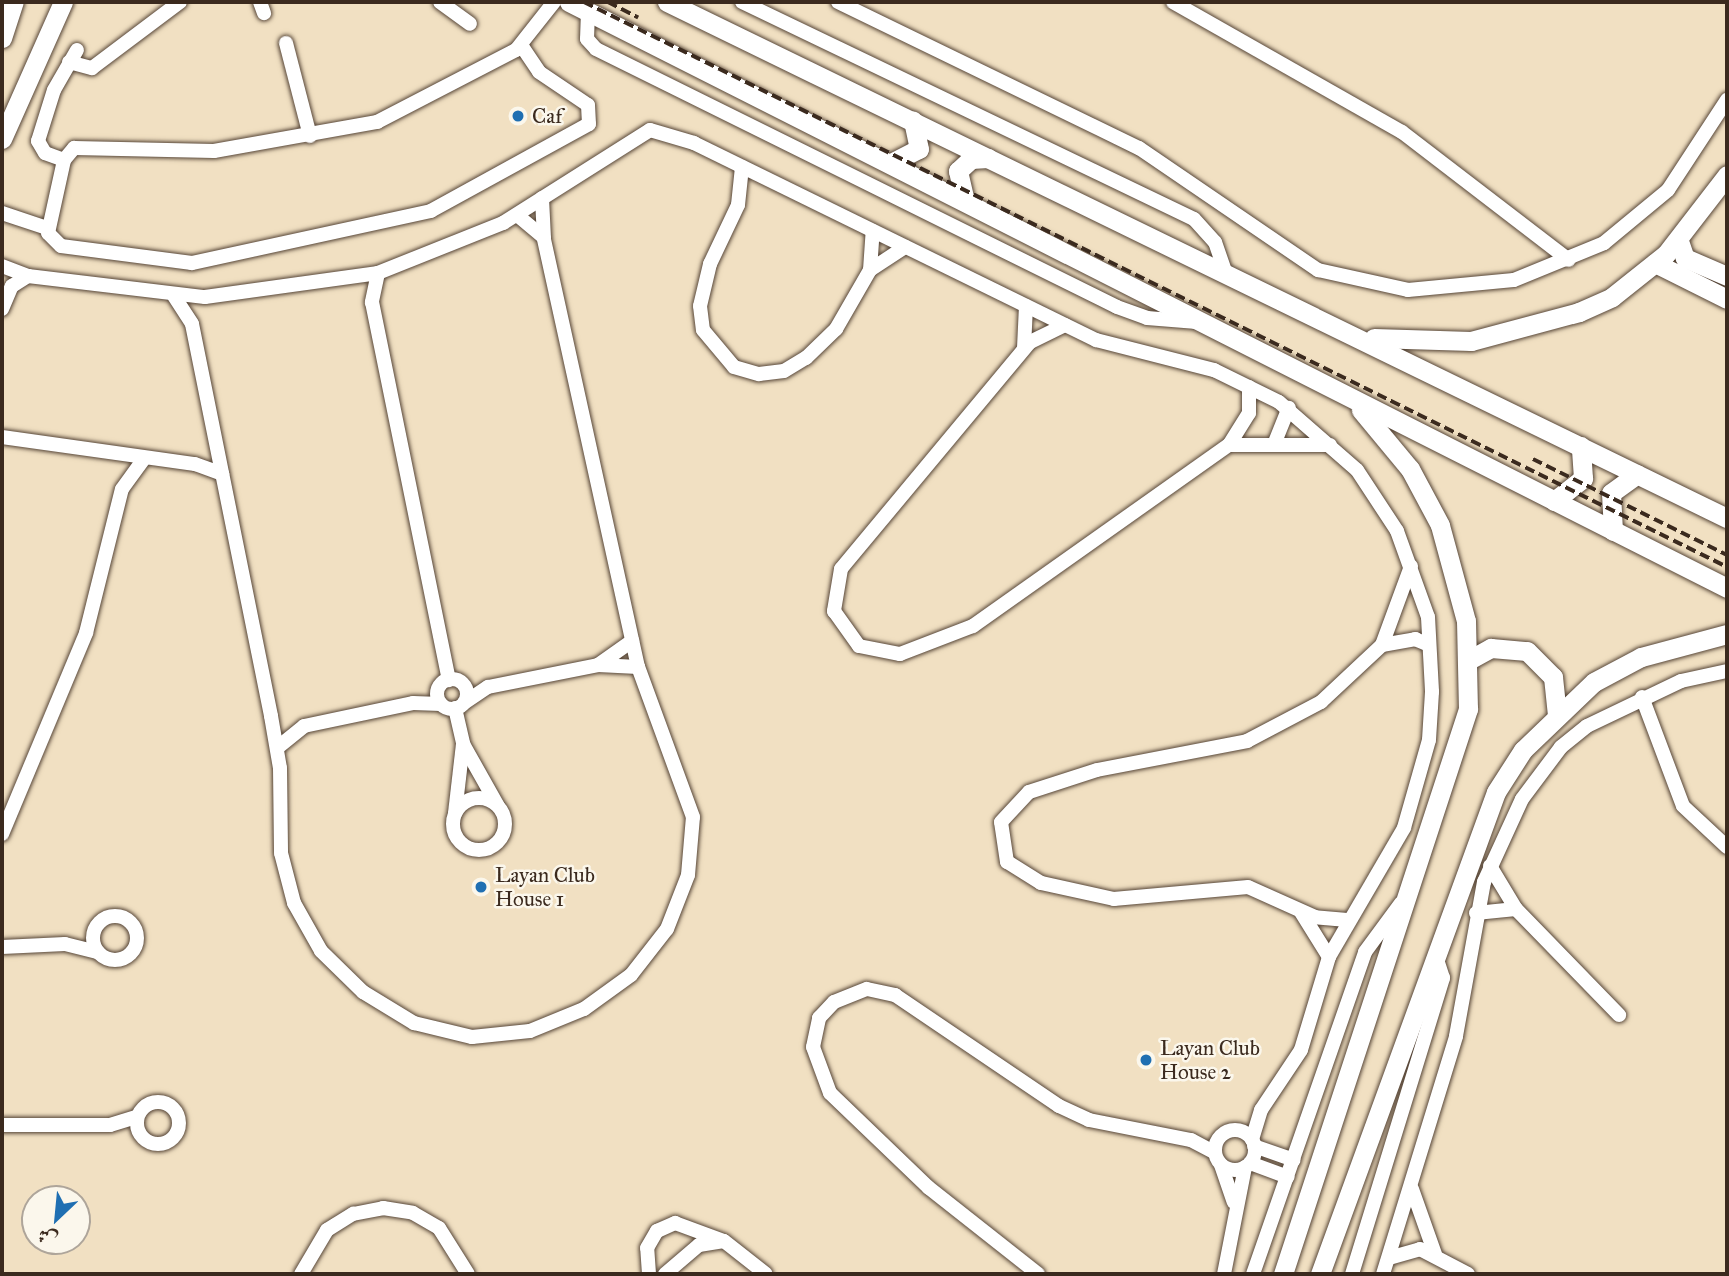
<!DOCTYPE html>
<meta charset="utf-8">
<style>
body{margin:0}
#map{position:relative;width:1729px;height:1276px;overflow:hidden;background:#f1e0c2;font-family:"IM FELL Great Primer",Amiri,serif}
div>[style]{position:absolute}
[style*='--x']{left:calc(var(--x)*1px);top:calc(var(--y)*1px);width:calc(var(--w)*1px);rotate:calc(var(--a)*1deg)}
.roads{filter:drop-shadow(0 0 2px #564537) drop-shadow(0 0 2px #564537)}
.street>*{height:14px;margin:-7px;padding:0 7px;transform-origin:7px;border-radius:7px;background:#fff}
.street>.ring{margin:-7px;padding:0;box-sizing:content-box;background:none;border:14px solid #fff;border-radius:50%}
.secondary>*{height:19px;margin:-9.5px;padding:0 9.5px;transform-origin:9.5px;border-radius:9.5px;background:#fff}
.rail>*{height:3.5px;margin-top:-1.75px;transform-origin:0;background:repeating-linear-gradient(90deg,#3b2a1e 0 10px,transparent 0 15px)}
.dots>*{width:19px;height:19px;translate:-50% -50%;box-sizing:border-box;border:4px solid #fbf7ec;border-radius:50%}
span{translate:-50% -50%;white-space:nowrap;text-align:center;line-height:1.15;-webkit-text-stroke:5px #fbf7ec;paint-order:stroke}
.poi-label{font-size:21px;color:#3b2a1e}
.left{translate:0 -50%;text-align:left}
.frame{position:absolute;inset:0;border:4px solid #3b2a1e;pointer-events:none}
.north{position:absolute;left:21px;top:1185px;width:70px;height:70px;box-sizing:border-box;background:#fbf7ec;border:2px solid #aea59a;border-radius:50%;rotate:206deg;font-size:19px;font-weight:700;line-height:28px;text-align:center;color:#3b2a1e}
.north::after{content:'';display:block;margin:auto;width:24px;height:32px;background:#1f6fb2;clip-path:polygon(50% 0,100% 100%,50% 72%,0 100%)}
</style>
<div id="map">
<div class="roads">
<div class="street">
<div style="--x:260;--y:2;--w:12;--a:70"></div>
<div style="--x:440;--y:2;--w:37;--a:36"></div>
<div style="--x:742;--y:2;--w:501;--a:25.65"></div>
<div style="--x:1194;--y:219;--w:31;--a:48"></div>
<div style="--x:1215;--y:242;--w:31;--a:71"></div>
<div style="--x:838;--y:2;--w:335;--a:25.9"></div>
<div style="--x:1139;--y:148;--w:217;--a:34.3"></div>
<div style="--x:1318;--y:270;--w:92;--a:12.5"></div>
<div style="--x:1408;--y:290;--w:106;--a:-5.4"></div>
<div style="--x:1514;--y:280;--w:97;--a:-22.3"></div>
<div style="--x:1604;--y:243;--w:83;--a:-39.6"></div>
<div style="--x:1668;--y:190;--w:108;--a:-56.8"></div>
<div style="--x:1173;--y:2;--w:263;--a:29.6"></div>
<div style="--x:1402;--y:132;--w:210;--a:37.5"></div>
<div style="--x:588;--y:11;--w:28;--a:92"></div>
<div style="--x:587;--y:39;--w:13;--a:48"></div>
<div style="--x:596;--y:49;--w:581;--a:26.34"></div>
<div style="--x:1117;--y:307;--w:32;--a:20"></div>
<div style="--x:1147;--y:318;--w:50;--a:4.6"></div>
<div style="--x:286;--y:43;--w:96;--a:75.5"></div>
<div style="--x:521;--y:45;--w:32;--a:56"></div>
<div style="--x:539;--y:72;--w:59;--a:34"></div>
<div style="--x:588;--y:105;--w:19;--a:87"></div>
<div style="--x:589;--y:124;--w:180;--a:151.2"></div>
<div style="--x:431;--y:211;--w:245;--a:167.7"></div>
<div style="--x:192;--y:263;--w:132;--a:-172.6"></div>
<div style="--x:61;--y:246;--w:18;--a:-135"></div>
<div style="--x:48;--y:233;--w:75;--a:-77.6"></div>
<div style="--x:64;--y:160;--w:16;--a:-50"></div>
<div style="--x:74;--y:148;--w:140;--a:1.2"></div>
<div style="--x:214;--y:151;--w:166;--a:-10.1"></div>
<div style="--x:377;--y:122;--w:157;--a:-27.4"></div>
<div style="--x:516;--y:50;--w:61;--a:-51.6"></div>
<div style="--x:69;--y:62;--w:24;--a:15"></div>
<div style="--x:92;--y:68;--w:110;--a:-36.9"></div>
<div style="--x:64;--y:160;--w:20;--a:-160"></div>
<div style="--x:45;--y:153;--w:14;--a:-120"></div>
<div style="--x:38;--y:141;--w:53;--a:-72.6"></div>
<div style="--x:54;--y:90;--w:46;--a:-60.1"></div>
<div style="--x:742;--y:167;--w:38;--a:96"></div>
<div style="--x:738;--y:205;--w:65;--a:115.4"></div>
<div style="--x:710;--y:264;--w:43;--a:103.4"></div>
<div style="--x:700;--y:306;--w:24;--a:83"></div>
<div style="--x:703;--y:330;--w:48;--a:50"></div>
<div style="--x:734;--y:367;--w:26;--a:16"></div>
<div style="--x:759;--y:374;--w:25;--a:-7"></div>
<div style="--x:784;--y:371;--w:26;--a:-31"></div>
<div style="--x:806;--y:358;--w:42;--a:-44"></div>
<div style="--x:836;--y:329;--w:68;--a:-60"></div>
<div style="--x:870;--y:270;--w:42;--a:-33.3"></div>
<div style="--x:2;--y:213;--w:47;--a:18.4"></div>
<div style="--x:517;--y:215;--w:35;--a:40"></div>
<div style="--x:2;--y:266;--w:28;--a:21"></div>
<div style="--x:870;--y:270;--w:39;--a:-86"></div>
<div style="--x:378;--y:273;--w:30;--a:102"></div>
<div style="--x:372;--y:302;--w:386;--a:78.5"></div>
<div style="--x:174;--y:296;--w:33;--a:57"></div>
<div style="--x:192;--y:324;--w:400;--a:78.6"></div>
<div style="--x:271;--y:716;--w:53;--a:80.2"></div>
<div style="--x:280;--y:768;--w:85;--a:89.3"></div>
<div style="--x:281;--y:853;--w:52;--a:75.4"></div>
<div style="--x:294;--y:903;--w:55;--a:60.6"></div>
<div style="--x:321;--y:951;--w:59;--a:44.3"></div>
<div style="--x:363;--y:992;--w:60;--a:31.3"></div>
<div style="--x:414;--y:1023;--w:60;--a:13.6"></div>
<div style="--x:472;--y:1037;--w:58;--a:-5.9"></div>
<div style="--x:530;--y:1031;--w:58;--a:-22.2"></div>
<div style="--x:584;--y:1009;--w:58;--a:-35.9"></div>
<div style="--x:631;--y:975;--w:58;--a:-52"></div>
<div style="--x:667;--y:929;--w:58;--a:-68.7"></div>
<div style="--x:688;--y:875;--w:58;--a:-85.1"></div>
<div style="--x:693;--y:817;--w:160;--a:-110.1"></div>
<div style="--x:638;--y:667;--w:439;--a:-102.4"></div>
<div style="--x:544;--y:238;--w:40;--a:-92.9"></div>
<div style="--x:2;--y:309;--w:25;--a:-67"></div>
<div style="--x:12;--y:286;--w:19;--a:-32"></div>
<div style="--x:28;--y:276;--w:178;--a:6.8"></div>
<div style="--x:205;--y:297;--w:175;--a:-7.9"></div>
<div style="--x:378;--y:273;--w:135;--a:-21.8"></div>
<div style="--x:503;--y:223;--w:174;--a:-32.3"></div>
<div style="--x:650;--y:130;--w:46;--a:16.5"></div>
<div style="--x:694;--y:143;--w:448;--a:26.1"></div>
<div style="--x:1096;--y:340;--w:122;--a:14.3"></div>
<div style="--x:1214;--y:370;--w:72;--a:26.2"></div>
<div style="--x:1279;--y:402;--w:103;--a:41.1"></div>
<div style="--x:1357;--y:470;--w:73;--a:56.7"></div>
<div style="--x:1397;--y:531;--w:91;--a:70.2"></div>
<div style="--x:1428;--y:617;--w:75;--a:86.9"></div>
<div style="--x:1432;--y:692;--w:48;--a:93.6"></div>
<div style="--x:1429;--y:740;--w:91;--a:105.9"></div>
<div style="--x:1404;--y:828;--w:149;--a:120.2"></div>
<div style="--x:1329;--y:957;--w:97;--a:106.8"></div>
<div style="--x:1301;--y:1050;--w:72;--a:123.7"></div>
<div style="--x:1261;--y:1110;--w:31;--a:107"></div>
<div style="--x:1065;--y:325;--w:39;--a:154"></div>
<div style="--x:1030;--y:342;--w:295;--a:129.8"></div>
<div style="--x:841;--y:569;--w:43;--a:99.5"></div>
<div style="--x:834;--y:611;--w:43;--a:54.5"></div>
<div style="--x:859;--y:646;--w:42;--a:11"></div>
<div style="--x:900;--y:654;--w:78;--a:-21"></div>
<div style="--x:973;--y:626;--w:314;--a:-35.3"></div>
<div style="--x:1229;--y:445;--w:38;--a:-58"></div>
<div style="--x:1249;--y:413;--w:26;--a:-90"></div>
<div style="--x:1024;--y:348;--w:42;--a:-87.3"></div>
<div style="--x:2;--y:437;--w:195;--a:8"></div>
<div style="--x:195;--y:464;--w:29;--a:20"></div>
<div style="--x:1275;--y:442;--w:37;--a:-68"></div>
<div style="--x:1229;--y:445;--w:101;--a:0"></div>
<div style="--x:1382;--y:645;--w:34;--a:-10"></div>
<div style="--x:1415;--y:639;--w:15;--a:23"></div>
<div style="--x:598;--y:665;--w:42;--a:-35.2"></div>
<div class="ring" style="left:437px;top:679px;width:16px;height:16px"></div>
<div style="--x:1642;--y:697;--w:116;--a:69.4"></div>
<div style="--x:1683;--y:806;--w:60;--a:43"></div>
<div style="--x:464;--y:703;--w:29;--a:-34"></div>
<div style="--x:488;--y:687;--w:112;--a:-11.3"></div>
<div style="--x:598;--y:665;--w:40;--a:2.9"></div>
<div style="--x:455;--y:708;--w:37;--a:77"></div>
<div style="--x:463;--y:744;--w:71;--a:60.6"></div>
<div style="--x:277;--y:748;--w:35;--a:-39"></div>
<div style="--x:304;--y:726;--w:111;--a:-11.9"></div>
<div style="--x:413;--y:703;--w:28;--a:2"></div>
<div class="ring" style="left:453px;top:798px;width:38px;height:38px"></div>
<div style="--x:455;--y:813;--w:69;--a:-83.4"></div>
<div style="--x:2;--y:834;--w:218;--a:-67.3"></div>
<div style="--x:86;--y:633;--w:148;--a:-76"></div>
<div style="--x:122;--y:489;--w:36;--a:-54"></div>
<div style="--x:1490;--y:866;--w:50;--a:58.8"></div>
<div style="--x:1516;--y:909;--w:148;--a:45.8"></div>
<div style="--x:1301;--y:912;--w:53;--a:58.1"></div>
<div style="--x:1476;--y:913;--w:40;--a:-5.7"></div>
<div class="ring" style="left:93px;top:916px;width:30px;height:30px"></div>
<div style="--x:1347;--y:920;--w:32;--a:-175"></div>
<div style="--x:1315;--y:917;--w:73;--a:-155.9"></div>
<div style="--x:1248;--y:887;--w:135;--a:174.9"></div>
<div style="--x:1114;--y:899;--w:75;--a:-167.6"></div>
<div style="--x:1041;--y:883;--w:40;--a:-148"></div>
<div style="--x:1007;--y:862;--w:40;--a:-98.5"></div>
<div style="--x:1001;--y:822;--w:41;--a:-47"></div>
<div style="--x:1029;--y:792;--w:71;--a:-17.9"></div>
<div style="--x:1097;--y:770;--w:153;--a:-10.9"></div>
<div style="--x:1247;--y:741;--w:84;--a:-27.8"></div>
<div style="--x:1321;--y:702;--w:83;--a:-43.1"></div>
<div style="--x:1382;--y:645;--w:84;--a:-69.8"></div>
<div style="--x:2;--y:947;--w:63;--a:-2.7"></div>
<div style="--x:65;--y:944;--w:34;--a:14"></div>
<div class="ring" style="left:137px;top:1102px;width:28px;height:28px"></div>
<div style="--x:2;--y:1125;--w:108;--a:0"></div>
<div style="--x:110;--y:1125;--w:28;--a:-17"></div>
<div class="ring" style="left:1215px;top:1130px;width:26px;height:26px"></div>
<div style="--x:1254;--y:1146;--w:42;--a:19.3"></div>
<div style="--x:1250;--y:1163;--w:40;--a:20.2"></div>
<div style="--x:1221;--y:1165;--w:39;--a:71"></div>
<div style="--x:1412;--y:1189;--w:69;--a:70.5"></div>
<div style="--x:1389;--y:1258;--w:32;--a:-16"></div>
<div style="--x:1420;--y:1249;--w:54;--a:27.5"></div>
<div style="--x:301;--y:1274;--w:51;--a:-59.4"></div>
<div style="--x:327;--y:1230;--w:31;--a:-32"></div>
<div style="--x:353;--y:1214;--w:31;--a:-11"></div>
<div style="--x:383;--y:1208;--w:30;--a:9"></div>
<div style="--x:413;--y:1213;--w:30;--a:30"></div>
<div style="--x:439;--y:1228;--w:54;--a:57.8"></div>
<div style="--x:649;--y:1274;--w:26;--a:-94"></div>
<div style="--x:647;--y:1248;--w:20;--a:-60"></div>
<div style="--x:657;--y:1231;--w:20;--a:-24"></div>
<div style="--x:675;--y:1223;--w:52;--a:20.2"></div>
<div style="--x:724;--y:1241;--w:53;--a:38.2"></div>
<div style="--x:665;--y:1274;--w:45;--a:-40.5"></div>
<div style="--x:699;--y:1245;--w:25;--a:-9"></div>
<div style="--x:1038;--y:1274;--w:139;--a:-141.7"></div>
<div style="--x:929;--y:1188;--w:137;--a:-136.2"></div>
<div style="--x:830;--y:1093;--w:49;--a:-110.3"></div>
<div style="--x:813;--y:1047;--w:30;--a:-78"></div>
<div style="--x:819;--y:1018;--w:22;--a:-47"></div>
<div style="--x:834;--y:1002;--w:35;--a:-22"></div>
<div style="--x:867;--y:989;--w:29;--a:12"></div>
<div style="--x:895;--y:995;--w:198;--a:34.1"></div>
<div style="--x:1059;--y:1106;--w:33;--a:25"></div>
<div style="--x:1089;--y:1120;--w:104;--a:11.1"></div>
<div style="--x:1191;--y:1140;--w:27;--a:28"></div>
<div style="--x:1224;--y:1274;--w:109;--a:-78.9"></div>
<div style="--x:1253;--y:1274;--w:341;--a:-70.8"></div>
<div style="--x:1365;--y:952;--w:61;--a:-53.7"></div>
<div style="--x:1352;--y:1274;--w:310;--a:-72.9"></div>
<div style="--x:1443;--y:978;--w:25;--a:-108"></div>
<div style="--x:1383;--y:1274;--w:249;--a:-72.9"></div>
<div style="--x:1456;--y:1036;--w:157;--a:-79.7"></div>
<div style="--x:1484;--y:882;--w:91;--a:-65.4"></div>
<div style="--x:1522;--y:799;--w:65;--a:-53.1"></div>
<div style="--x:1561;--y:747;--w:33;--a:-39"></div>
<div style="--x:1587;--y:726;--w:104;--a:-25.6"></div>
<div style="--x:1681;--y:681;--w:47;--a:-12.3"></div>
</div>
<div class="secondary">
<div style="--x:569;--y:2;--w:1298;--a:26.84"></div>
<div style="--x:667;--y:2;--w:1179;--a:25.96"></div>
<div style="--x:2;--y:38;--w:38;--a:-72"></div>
<div style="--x:2;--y:139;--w:150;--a:-66"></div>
<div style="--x:893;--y:162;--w:29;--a:-27"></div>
<div style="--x:919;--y:149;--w:29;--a:-102"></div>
<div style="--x:964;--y:197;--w:27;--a:-103"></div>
<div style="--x:958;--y:171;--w:18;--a:-43"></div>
<div style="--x:971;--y:159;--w:17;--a:-3"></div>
<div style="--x:1679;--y:241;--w:18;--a:71"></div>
<div style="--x:1685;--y:258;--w:46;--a:23.2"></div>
<div style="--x:1655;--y:263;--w:80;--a:26.6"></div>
<div style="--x:1374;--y:338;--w:97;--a:1.8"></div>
<div style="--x:1471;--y:341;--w:112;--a:-15"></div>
<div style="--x:1579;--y:312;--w:36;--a:-24"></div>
<div style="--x:1612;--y:297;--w:69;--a:-38.5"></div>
<div style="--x:1666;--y:254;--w:100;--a:-52.3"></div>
<div style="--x:1554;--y:501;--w:37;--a:-38"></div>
<div style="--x:1583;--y:478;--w:32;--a:-94"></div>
<div style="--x:1613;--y:531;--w:38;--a:-93"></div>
<div style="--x:1611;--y:493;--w:32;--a:-36"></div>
<div style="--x:1469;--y:660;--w:25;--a:-29"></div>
<div style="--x:1491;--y:648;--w:36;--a:5"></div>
<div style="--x:1527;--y:651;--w:37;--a:45"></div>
<div style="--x:1553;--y:677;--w:36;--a:84"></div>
<div style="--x:1283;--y:1274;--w:595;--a:-71.87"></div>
<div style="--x:1468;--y:709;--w:88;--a:-91.3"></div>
<div style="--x:1466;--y:621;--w:99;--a:-105.2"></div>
<div style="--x:1440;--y:525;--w:64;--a:-118.2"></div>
<div style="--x:1410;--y:469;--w:77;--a:-129.7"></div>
<div style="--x:1320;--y:1274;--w:513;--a:-69.94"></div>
<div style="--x:1496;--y:792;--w:50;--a:-57.3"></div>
<div style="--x:1523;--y:750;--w:98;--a:-43.8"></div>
<div style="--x:1594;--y:682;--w:53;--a:-28"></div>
<div style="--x:1641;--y:657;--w:89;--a:-15"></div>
</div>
</div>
<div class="rail">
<div style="--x:584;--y:2;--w:1275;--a:26.3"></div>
<div style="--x:608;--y:2;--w:34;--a:27"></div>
<div style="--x:1533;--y:459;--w:216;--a:26.3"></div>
</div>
<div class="dots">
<div style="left:518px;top:116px;background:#1f6fb2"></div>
<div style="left:481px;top:887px;background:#1f6fb2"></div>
<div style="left:1146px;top:1060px;background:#1f6fb2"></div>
</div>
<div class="poi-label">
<span class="left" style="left:532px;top:116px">Caf</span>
<span class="left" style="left:495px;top:887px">Layan Club<br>House 1</span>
<span class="left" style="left:1160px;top:1060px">Layan Club<br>House 2</span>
</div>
<div class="frame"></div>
<div class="north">ش</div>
</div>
